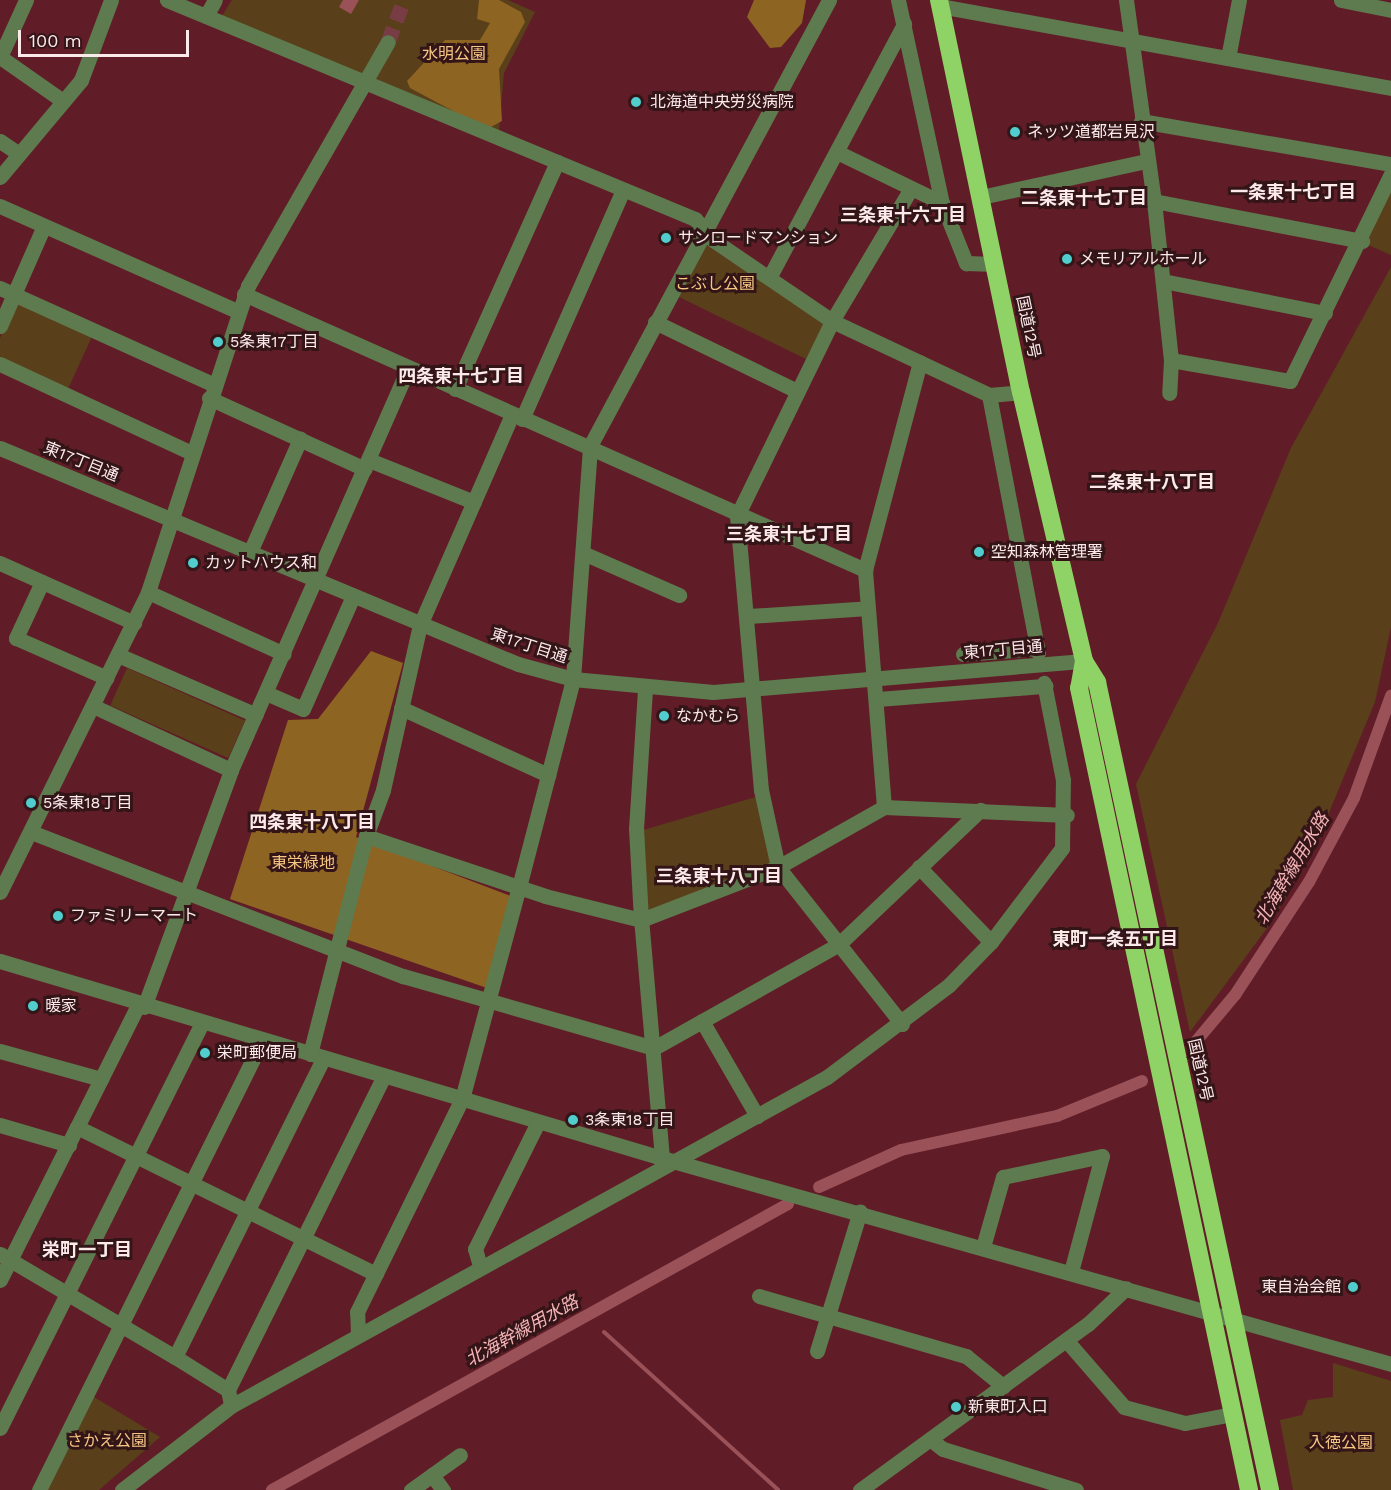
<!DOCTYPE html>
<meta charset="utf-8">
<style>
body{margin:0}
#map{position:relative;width:1391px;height:1490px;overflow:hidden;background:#601d27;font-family:"Work Sans","Noto Sans JP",sans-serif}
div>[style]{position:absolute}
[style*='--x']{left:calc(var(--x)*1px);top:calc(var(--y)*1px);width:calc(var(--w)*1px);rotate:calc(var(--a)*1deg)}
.green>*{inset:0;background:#59401a;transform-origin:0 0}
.forest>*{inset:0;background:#8e6422}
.water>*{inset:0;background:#9a5158}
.stream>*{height:4px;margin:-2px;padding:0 2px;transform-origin:2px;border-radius:2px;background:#9a5158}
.canal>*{height:12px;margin:-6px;padding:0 6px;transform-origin:6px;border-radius:6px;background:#9a5158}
.minor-tunnel>*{height:15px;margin-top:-7.5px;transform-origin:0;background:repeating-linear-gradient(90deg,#773c44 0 15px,transparent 0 23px)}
.minor>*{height:15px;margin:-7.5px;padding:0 7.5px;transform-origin:7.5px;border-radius:7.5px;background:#5e7a4f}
.highway>*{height:18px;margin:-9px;padding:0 9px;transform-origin:9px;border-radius:9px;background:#8fd266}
.dots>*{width:16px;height:16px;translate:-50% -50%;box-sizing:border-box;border:3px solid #331518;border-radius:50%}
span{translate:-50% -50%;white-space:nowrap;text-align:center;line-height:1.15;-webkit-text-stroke:6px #331518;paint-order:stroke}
.park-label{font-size:16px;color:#f6c682}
.poi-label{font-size:16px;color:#fceaeb}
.left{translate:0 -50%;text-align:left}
.right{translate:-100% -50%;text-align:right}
.street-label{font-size:16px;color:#fceaeb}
.neighbourhood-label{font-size:18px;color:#fceaeb;font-weight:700}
.water-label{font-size:18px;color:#f3b2b6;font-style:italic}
.scale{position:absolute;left:18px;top:30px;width:171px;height:27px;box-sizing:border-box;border:3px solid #fceaeb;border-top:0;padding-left:8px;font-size:18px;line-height:21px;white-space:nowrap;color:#fceaeb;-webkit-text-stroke:4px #331518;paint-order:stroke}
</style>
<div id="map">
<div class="green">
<div style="clip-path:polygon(232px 0,508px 0,535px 12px,504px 73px,499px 131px,222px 16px)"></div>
<div style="clip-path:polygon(1391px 189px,1391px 255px,1366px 244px)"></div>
<div style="clip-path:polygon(705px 244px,824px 324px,806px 359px,677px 296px)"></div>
<div style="clip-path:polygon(1391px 267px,1391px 627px,1375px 702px,1315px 846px,1270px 924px,1190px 1032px,1136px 784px,1218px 623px,1291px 448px)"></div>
<div style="clip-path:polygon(17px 301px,93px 334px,68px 389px,0 359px,0 338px)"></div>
<div style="left:127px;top:668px;width:129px;height:41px;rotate:24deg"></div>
<div style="clip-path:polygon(759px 796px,773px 864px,645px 913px,640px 831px)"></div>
<div style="clip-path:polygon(1333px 1363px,1391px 1381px,1391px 1490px,1293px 1490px,1280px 1420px,1302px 1415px,1308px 1400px,1333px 1397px)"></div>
<div style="clip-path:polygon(94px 1397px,160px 1437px,99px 1490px,48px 1490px)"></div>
</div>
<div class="forest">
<div style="clip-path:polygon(479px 0,499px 0,521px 12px,525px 22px,499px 69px,502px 121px,487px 129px,410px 88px,407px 81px,445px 40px,480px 40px,490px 23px,477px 19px)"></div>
<div style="clip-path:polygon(754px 0,806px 0,802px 23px,781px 47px,770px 48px,747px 17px)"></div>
<div style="clip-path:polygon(371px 651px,403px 663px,356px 837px,516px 898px,487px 988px,230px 899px,288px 720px,318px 719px)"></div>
</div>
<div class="water">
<div style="clip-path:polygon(343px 0,359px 0,351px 14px,339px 7px)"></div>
</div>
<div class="stream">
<div style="--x:604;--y:1332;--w:235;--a:42.2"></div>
</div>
<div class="canal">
<div style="--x:1193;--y:1045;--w:65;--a:-50"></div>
<div style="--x:1235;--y:995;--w:135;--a:-56.8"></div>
<div style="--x:1309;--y:882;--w:95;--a:-61.8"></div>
<div style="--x:1354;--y:798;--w:109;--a:-70.1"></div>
<div style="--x:819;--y:1187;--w:90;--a:-24.3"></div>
<div style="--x:901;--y:1150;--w:160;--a:-12.3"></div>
<div style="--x:1057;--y:1116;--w:92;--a:-22.4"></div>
<div style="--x:272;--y:1490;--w:590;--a:-29"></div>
</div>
<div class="minor-tunnel">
<div style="--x:388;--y:42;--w:45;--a:-69.1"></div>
</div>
<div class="minor">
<div style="--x:26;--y:0;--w:63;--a:114.5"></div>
<div style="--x:0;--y:57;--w:77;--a:34.9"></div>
<div style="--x:167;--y:0;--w:572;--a:22.53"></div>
<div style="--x:695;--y:219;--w:28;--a:49"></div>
<div style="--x:713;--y:240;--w:144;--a:34.2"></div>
<div style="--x:832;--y:321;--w:174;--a:25.2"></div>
<div style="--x:989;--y:395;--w:32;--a:-5"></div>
<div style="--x:898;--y:0;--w:208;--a:77.8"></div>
<div style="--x:1126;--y:0;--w:203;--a:82.1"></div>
<div style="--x:1154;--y:201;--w:160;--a:83.9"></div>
<div style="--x:1171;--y:360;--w:33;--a:93"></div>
<div style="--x:1341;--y:0;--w:51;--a:11.3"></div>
<div style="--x:940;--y:6;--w:458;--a:10.3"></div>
<div style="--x:206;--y:16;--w:18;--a:-61"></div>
<div style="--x:1228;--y:58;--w:59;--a:-79.3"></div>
<div style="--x:1141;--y:121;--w:254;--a:9.8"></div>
<div style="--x:0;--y:141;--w:23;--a:34"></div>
<div style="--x:837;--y:152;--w:117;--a:25.9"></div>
<div style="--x:942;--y:203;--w:65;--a:68.2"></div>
<div style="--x:966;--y:263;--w:29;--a:2"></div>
<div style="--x:0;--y:177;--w:126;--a:-50.1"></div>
<div style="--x:81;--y:80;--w:85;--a:-69.4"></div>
<div style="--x:981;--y:197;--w:169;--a:-12.3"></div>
<div style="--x:1154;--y:201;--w:212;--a:10.9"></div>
<div style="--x:0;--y:206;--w:259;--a:23.9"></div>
<div style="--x:769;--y:278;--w:288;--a:-62"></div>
<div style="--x:1163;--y:281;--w:165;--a:11.2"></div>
<div style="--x:0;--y:288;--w:234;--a:24.3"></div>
<div style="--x:244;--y:294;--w:680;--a:23.96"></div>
<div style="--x:655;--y:322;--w:158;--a:25.9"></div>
<div style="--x:0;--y:326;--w:109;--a:-66.3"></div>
<div style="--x:1171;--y:360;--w:121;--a:10"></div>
<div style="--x:1290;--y:381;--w:230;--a:-64"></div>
<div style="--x:0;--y:364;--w:212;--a:24.9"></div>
<div style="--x:455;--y:389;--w:249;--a:-65.8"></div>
<div style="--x:989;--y:395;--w:262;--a:79.2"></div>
<div style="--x:209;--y:398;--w:171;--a:24.5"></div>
<div style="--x:522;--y:419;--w:250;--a:-66.2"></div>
<div style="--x:0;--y:448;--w:561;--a:22.64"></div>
<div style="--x:518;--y:664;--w:57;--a:15.3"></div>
<div style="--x:573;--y:679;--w:141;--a:5.3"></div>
<div style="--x:713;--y:692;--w:372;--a:-4.8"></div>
<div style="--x:369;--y:460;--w:113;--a:21.8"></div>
<div style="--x:250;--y:552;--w:124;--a:-66.1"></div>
<div style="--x:583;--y:553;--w:105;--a:23.6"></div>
<div style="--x:0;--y:563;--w:147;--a:24.1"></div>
<div style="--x:42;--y:582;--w:62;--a:114.9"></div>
<div style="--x:16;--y:638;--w:99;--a:23.7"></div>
<div style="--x:148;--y:592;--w:149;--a:24.5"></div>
<div style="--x:749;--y:616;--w:119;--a:-3.8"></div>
<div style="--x:963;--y:654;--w:74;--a:-4.6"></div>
<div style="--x:118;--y:655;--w:150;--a:23.5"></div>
<div style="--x:266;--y:693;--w:40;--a:23.4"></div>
<div style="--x:303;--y:709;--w:124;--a:-66.1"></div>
<div style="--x:878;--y:699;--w:168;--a:-4.5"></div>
<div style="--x:93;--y:706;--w:152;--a:24.9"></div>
<div style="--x:401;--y:708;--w:162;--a:24.5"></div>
<div style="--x:884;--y:807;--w:183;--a:2.5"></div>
<div style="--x:31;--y:832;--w:399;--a:21.2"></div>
<div style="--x:403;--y:976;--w:261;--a:16"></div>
<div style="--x:654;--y:1048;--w:212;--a:-29.3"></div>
<div style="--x:839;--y:944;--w:195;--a:-43.5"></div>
<div style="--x:366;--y:836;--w:49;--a:-69.7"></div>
<div style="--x:383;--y:790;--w:169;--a:-77.4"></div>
<div style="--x:420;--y:625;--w:230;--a:-66.4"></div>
<div style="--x:919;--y:867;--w:104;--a:46.2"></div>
<div style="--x:0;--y:892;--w:335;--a:-63.7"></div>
<div style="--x:148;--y:592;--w:322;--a:-71.9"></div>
<div style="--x:248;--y:286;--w:281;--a:-60.2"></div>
<div style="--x:0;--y:961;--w:691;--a:16.57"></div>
<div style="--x:662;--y:1158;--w:758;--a:15.78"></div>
<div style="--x:144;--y:1007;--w:252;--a:-69.8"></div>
<div style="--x:231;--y:770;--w:439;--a:-66.2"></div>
<div style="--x:702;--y:1021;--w:110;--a:59.9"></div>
<div style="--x:902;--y:1024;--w:200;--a:-128.3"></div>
<div style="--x:778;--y:867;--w:79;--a:-102.4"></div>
<div style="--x:761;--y:790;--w:275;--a:-95"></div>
<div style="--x:737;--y:516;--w:217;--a:-64"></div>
<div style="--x:832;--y:321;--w:152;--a:-59.2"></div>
<div style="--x:0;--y:1051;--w:105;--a:15.5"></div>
<div style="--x:310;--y:1054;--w:225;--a:-75.6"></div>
<div style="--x:366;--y:836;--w:189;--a:18.5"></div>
<div style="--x:545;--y:896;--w:99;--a:14"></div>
<div style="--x:641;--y:920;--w:91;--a:-93.1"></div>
<div style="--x:636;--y:829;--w:141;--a:-86.3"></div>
<div style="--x:0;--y:1125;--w:72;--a:16.2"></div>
<div style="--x:77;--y:1127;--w:136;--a:-63.4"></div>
<div style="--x:662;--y:1158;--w:239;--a:-95"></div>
<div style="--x:641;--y:920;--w:147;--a:-21.1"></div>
<div style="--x:778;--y:867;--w:122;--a:-29.5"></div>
<div style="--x:884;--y:807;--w:238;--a:-94.6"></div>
<div style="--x:865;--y:570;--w:215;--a:-75.2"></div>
<div style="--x:983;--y:1247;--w:73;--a:-74.1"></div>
<div style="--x:1003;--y:1177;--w:101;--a:-12"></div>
<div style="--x:1102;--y:1156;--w:120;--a:105"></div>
<div style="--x:0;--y:1254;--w:203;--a:30.5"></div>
<div style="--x:480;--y:1266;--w:18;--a:-106"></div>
<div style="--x:475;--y:1249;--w:142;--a:-63.6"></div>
<div style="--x:0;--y:1280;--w:171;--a:-63.3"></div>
<div style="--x:77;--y:1127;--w:333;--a:26.2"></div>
<div style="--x:759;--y:1296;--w:216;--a:16.2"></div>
<div style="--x:966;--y:1356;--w:48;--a:39"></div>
<div style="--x:358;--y:1335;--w:23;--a:-92"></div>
<div style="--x:357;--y:1312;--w:237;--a:-63.8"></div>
<div style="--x:462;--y:1099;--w:220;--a:-75"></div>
<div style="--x:519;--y:887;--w:215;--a:-75.4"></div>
<div style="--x:573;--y:679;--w:234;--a:-85.8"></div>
<div style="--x:590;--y:446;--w:506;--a:-61.81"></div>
<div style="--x:1066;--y:1340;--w:89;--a:49.1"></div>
<div style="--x:1124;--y:1407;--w:63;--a:14.7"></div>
<div style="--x:1185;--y:1423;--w:49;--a:-10.6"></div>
<div style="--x:817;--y:1351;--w:146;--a:-72.9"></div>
<div style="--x:228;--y:1390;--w:62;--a:-148.1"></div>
<div style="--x:175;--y:1357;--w:333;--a:-63.6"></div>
<div style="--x:230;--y:1400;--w:10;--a:-101"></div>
<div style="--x:228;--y:1390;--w:351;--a:-63.6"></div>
<div style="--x:0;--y:1428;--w:451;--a:-63.5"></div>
<div style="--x:930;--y:1439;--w:16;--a:38"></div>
<div style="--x:943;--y:1449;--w:139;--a:17.1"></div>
<div style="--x:432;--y:1475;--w:19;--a:54"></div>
<div style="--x:39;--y:1490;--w:501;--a:-63.59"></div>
<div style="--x:122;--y:1490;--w:138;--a:-37.6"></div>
<div style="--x:231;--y:1406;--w:681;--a:-28.9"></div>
<div style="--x:827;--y:1077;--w:153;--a:-37"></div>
<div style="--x:949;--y:985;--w:60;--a:-45.7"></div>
<div style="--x:991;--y:942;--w:118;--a:-52.9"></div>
<div style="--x:1062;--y:848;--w:68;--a:-89.2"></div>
<div style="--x:1063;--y:780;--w:99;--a:-101.1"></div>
<div style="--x:411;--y:1490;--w:60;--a:-35.5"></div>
<div style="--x:860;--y:1490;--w:282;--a:-36.1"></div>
<div style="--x:1088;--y:1324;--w:52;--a:-43.5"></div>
</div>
<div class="highway">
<div style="--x:939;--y:0;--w:400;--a:78.2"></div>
<div style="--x:1021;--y:392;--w:276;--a:76.8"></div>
<div style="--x:1084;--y:661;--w:25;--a:58"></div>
<div style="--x:1097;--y:682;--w:826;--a:77.91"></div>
<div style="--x:1084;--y:661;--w:27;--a:100"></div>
<div style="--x:1079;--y:688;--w:820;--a:78.03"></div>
</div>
<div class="dots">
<div style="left:636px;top:102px;background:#52cdcd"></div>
<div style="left:1015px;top:132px;background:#52cdcd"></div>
<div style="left:666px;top:238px;background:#52cdcd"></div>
<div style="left:1067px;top:259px;background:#52cdcd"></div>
<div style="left:218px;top:342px;background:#52cdcd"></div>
<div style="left:979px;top:552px;background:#52cdcd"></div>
<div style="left:193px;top:563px;background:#52cdcd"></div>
<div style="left:664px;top:716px;background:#52cdcd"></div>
<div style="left:31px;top:803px;background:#52cdcd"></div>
<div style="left:58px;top:916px;background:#52cdcd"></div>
<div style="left:33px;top:1006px;background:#52cdcd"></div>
<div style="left:205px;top:1053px;background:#52cdcd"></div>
<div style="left:573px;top:1120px;background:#52cdcd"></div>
<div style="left:1353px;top:1287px;background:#52cdcd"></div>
<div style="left:956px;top:1407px;background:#52cdcd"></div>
</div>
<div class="park-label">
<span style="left:454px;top:54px">水明公園</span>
<span style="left:715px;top:284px">こぶし公園</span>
<span style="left:303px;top:863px">東栄緑地</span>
<span style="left:107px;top:1441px">さかえ公園</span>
<span style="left:1341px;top:1443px">入徳公園</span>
</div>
<div class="poi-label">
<span class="left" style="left:650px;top:102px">北海道中央労災病院</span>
<span class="left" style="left:1027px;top:132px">ネッツ道都岩見沢</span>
<span class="left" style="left:678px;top:238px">サンロードマンション</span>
<span class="left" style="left:1079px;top:259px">メモリアルホール</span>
<span class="left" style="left:230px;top:342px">5条東17丁目</span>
<span class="left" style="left:991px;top:552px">空知森林管理署</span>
<span class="left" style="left:205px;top:563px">カットハウス和</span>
<span class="left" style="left:676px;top:716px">なかむら</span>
<span class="left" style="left:43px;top:803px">5条東18丁目</span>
<span class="left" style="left:70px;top:916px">ファミリーマート</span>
<span class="left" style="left:45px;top:1006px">暖家</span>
<span class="left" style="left:217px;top:1053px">栄町郵便局</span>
<span class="left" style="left:585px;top:1120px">3条東18丁目</span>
<span class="right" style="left:1341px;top:1287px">東自治会館</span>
<span class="left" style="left:968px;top:1407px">新東町入口</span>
</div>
<div class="street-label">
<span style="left:1028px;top:327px;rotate:78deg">国道12号</span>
<span style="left:81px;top:462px;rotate:22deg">東17丁目通</span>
<span style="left:529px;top:646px;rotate:18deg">東17丁目通</span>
<span style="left:1003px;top:650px;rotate:-5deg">東17丁目通</span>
<span style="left:1200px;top:1070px;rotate:77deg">国道12号</span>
</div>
<div class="neighbourhood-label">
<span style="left:1293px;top:192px">一条東十七丁目</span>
<span style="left:1084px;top:198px">二条東十七丁目</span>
<span style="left:903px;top:215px">三条東十六丁目</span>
<span style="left:461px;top:376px">四条東十七丁目</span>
<span style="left:1152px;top:482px">二条東十八丁目</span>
<span style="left:789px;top:534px">三条東十七丁目</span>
<span style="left:312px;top:822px">四条東十八丁目</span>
<span style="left:719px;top:876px">三条東十八丁目</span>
<span style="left:1115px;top:939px">東町一条五丁目</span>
<span style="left:87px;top:1250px">栄町一丁目</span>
</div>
<div class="water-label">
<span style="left:1292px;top:869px;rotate:-59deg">北海幹線用水路</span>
<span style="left:522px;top:1331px;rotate:-29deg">北海幹線用水路</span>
</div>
<div class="scale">100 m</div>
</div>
